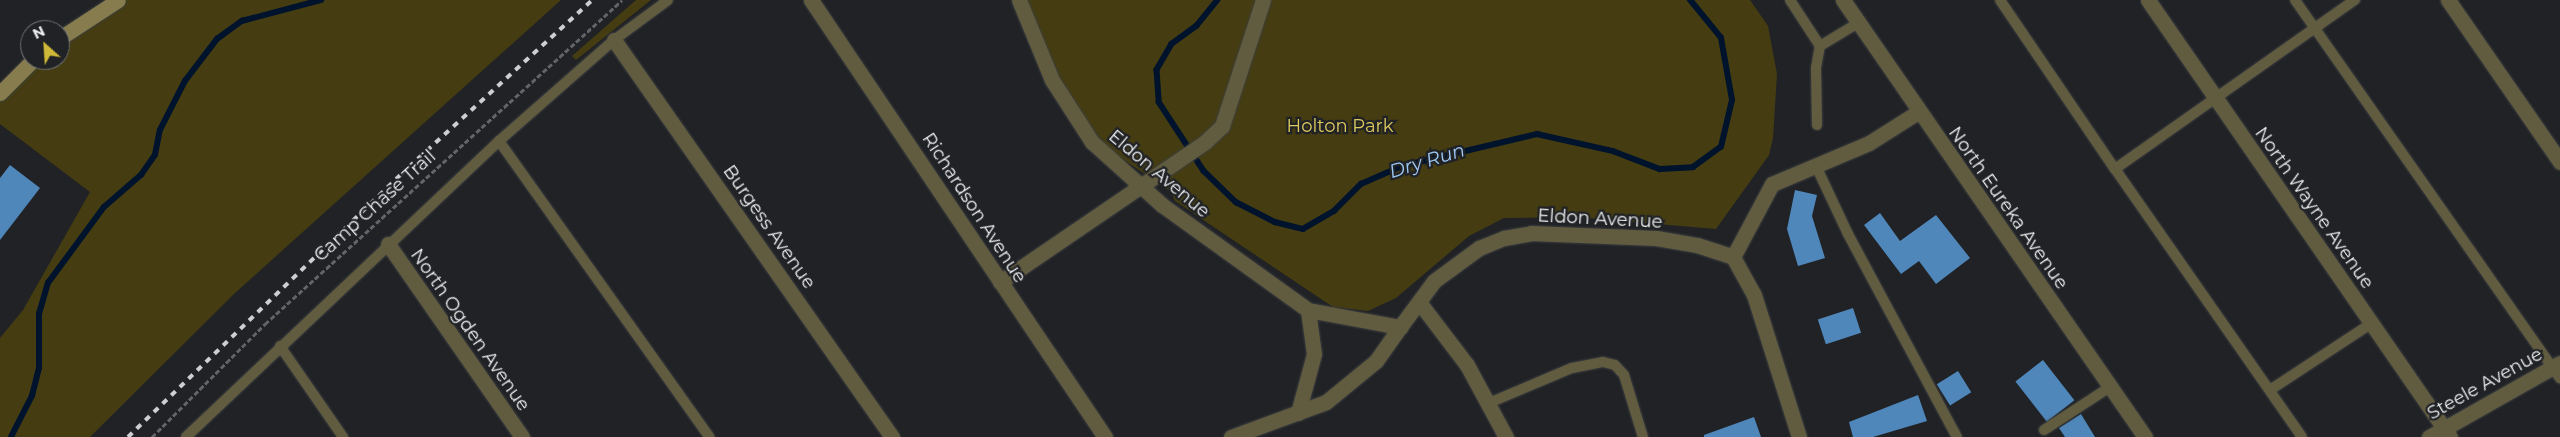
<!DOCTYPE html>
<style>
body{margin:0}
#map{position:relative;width:2560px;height:437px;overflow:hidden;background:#202225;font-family:Montserrat,sans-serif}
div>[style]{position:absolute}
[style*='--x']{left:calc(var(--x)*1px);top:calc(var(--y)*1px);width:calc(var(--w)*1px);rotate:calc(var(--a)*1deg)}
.green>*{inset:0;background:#453d11}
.stream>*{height:5.5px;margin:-2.75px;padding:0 2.75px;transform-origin:2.75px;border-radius:2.75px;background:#00132c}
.building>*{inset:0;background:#5087bb;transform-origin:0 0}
.path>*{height:3px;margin-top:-1.5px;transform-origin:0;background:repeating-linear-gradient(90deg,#626467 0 5px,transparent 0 7.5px)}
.roads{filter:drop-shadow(0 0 1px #3d3f41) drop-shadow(0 0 1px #3d3f41)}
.lane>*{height:10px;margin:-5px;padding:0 5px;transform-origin:5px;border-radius:5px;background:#615c3f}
.street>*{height:15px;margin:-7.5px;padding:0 7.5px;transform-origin:7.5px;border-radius:7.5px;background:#615c3f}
.secondary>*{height:15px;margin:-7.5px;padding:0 7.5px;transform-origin:7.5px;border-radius:7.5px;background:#867c4d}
.rail>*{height:4px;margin-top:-2px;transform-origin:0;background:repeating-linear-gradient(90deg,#cdcfd1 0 6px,transparent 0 12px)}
span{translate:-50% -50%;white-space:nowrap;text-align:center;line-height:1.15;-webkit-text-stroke:4.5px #202225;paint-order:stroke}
.park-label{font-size:18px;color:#dec95f}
.street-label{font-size:18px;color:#edeff0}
.water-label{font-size:19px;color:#9ec9f5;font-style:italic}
.north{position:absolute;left:20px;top:20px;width:50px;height:50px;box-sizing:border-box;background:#202225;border:1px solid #727476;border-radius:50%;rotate:334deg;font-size:14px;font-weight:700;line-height:20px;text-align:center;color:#edeff0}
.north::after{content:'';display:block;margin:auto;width:18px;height:22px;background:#cfb837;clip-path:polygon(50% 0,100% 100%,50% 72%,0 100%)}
</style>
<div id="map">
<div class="green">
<div style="clip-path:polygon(118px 0,561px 0,235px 293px,90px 437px,0 437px,0 338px,23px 310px,90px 192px,0 124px,0 93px,33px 60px,60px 60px,60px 38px)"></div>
<div style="clip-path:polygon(636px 0,651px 0,576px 60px,572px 56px)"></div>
<div style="clip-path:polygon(1027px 0,1750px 0,1768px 26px,1777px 74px,1773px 138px,1769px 155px,1716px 229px,1576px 217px,1504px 218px,1469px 236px,1396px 298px,1368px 311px,1333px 307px,1175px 201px,1170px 191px,1108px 149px,1068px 97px)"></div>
</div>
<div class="stream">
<div style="--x:1218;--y:0;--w:33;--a:129"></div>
<div style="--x:1197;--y:26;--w:31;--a:144"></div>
<div style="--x:1172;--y:44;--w:30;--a:120"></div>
<div style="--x:1157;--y:70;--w:32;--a:86"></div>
<div style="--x:1159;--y:102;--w:82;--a:56.9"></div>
<div style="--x:1204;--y:171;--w:45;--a:44.1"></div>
<div style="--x:1236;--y:202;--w:44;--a:27.1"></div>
<div style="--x:1275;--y:222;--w:29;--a:14"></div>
<div style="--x:1303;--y:229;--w:36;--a:-30"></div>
<div style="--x:1334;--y:211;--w:38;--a:-45"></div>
<div style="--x:1361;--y:184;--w:45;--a:-23.7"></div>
<div style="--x:1402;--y:166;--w:139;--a:-13.3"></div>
<div style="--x:1537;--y:134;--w:78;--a:12.6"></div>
<div style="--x:1613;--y:151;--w:50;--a:21"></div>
<div style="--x:1660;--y:169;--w:33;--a:-3"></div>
<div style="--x:1693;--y:167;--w:34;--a:-36"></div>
<div style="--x:1721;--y:147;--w:48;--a:-76.8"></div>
<div style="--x:1732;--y:100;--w:63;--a:-100.1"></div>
<div style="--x:1721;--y:38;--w:49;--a:-129.2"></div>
<div style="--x:11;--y:437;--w:46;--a:-62.9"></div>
<div style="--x:32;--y:396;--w:29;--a:-76"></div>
<div style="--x:39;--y:368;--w:54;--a:-90"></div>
<div style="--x:39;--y:314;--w:32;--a:-74"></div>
<div style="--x:48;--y:283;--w:94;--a:-53.6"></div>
<div style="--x:104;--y:207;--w:49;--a:-40.9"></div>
<div style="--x:141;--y:175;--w:24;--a:-55"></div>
<div style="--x:155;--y:155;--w:25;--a:-79"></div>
<div style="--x:160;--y:130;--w:55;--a:-63"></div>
<div style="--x:185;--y:81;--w:53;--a:-52.7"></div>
<div style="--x:217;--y:39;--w:31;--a:-36"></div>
<div style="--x:242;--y:21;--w:82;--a:-14.9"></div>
</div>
<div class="building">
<div style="clip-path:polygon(10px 165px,40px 188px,0 240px,0 178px)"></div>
<div style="clip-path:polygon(1795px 190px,1817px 195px,1812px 216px,1825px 258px,1798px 266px,1787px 229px)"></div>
<div style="clip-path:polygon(1880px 213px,1900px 241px,1936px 215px,1970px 258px,1936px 284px,1919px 261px,1901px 274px,1864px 225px)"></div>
<div style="left:1853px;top:308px;width:26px;height:37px;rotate:72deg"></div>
<div style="left:2043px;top:360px;width:51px;height:35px;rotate:52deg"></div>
<div style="left:1958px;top:371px;width:25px;height:25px;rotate:58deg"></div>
<div style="clip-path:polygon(1918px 395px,1927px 421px,1873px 437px,1853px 437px,1849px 422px)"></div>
<div style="clip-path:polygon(2081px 414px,2095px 437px,2065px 437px,2059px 428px)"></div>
<div style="clip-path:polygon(1754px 417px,1761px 437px,1704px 437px,1704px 435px)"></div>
</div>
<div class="path">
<div style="--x:152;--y:437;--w:160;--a:-45"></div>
<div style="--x:265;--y:324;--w:482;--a:-42.2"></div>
</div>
<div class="roads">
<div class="lane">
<div style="--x:1790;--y:0;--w:55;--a:56.9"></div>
<div style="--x:1820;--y:46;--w:44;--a:-31.2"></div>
<div style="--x:2000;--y:0;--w:204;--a:55.8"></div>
<div style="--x:2295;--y:0;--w:462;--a:55"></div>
<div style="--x:1817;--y:125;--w:57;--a:-91"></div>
<div style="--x:1816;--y:68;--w:22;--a:-80"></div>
<div style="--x:499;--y:141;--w:363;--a:54.6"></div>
<div style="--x:1816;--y:166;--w:75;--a:64.8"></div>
<div style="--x:1848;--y:234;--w:230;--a:61.8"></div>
<div style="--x:280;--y:346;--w:111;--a:55.3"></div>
<div style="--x:2270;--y:390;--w:122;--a:-33.3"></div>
<div style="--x:1489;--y:403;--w:90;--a:-22.9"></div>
<div style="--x:1572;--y:368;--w:32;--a:-11"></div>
<div style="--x:1603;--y:362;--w:12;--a:14"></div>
<div style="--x:1615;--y:365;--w:13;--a:48"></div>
<div style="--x:1624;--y:375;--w:65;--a:73"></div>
<div style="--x:2044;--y:430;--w:79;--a:-33.1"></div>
<div style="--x:186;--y:437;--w:431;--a:-43.4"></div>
<div style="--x:499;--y:141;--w:153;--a:-41.3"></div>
<div style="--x:614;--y:40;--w:67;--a:-36.5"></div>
<div style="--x:2302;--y:437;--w:327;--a:-124.9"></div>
<div style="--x:2115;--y:169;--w:294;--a:-35.2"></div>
</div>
<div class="street">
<div style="--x:811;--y:0;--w:527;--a:56.07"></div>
<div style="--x:1019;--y:0;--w:87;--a:67.6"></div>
<div style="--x:1052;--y:80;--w:74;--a:57.2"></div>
<div style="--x:1092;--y:142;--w:94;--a:42"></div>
<div style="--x:1162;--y:205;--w:180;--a:35.7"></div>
<div style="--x:1308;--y:310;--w:94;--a:10.5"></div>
<div style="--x:1400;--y:327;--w:57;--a:-53.5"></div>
<div style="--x:1434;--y:281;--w:56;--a:-36.3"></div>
<div style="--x:1479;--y:248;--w:27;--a:-22"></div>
<div style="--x:1504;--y:238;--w:27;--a:-10"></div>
<div style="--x:1531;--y:233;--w:125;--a:2.3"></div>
<div style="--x:1656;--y:238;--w:42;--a:9.7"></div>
<div style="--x:1697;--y:245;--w:38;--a:18"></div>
<div style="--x:1733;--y:257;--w:43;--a:61.1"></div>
<div style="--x:1754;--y:295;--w:149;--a:72.4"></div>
<div style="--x:1843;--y:0;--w:531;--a:55.35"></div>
<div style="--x:2148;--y:0;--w:531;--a:55.35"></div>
<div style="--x:2448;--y:0;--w:197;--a:55.3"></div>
<div style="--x:614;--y:40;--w:485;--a:55"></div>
<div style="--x:388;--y:244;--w:235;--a:55.2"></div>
<div style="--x:1733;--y:257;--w:83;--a:-61.9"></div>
<div style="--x:1772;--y:184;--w:105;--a:-22.9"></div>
<div style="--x:1869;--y:143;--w:58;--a:-32.3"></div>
<div style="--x:1000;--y:282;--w:248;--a:-34.3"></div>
<div style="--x:1205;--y:142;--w:23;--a:-43"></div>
<div style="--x:1222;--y:126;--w:133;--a:-72"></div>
<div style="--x:1419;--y:302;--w:79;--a:52.7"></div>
<div style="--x:1467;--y:365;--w:82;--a:61.6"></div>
<div style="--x:1298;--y:413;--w:61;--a:-74.8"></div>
<div style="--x:1314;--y:354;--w:44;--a:-97.8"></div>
<div style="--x:1231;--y:437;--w:101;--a:-20.2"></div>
<div style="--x:1326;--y:402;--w:65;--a:-39.4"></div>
<div style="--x:1376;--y:361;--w:42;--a:-54.8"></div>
<div style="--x:2429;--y:437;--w:150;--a:-29.5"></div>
</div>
<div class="secondary">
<div style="--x:60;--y:38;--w:69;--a:-33.2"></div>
<div style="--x:0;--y:93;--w:47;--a:-45"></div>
</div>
</div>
<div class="rail">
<div style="--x:128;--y:437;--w:378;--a:-43.9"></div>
<div style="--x:400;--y:175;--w:260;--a:-42.3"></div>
</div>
<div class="park-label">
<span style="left:1340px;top:126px">Holton Park</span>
</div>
<div class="street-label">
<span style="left:1159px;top:174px;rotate:40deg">Eldon Avenue</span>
<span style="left:375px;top:206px;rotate:-42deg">Camp Chase Trail</span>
<span style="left:974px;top:208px;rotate:57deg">Richardson Avenue</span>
<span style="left:2008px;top:208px;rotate:55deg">North Eureka Avenue</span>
<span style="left:2314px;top:208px;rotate:55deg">North Wayne Avenue</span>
<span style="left:1600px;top:219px;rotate:3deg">Eldon Avenue</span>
<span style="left:769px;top:227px;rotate:55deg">Burgess Avenue</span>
<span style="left:470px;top:330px;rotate:55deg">North Ogden Avenue</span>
<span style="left:2485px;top:384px;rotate:-29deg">Steele Avenue</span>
</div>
<div class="water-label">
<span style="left:1427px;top:161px;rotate:-17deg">Dry Run</span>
</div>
<div class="north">N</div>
</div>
